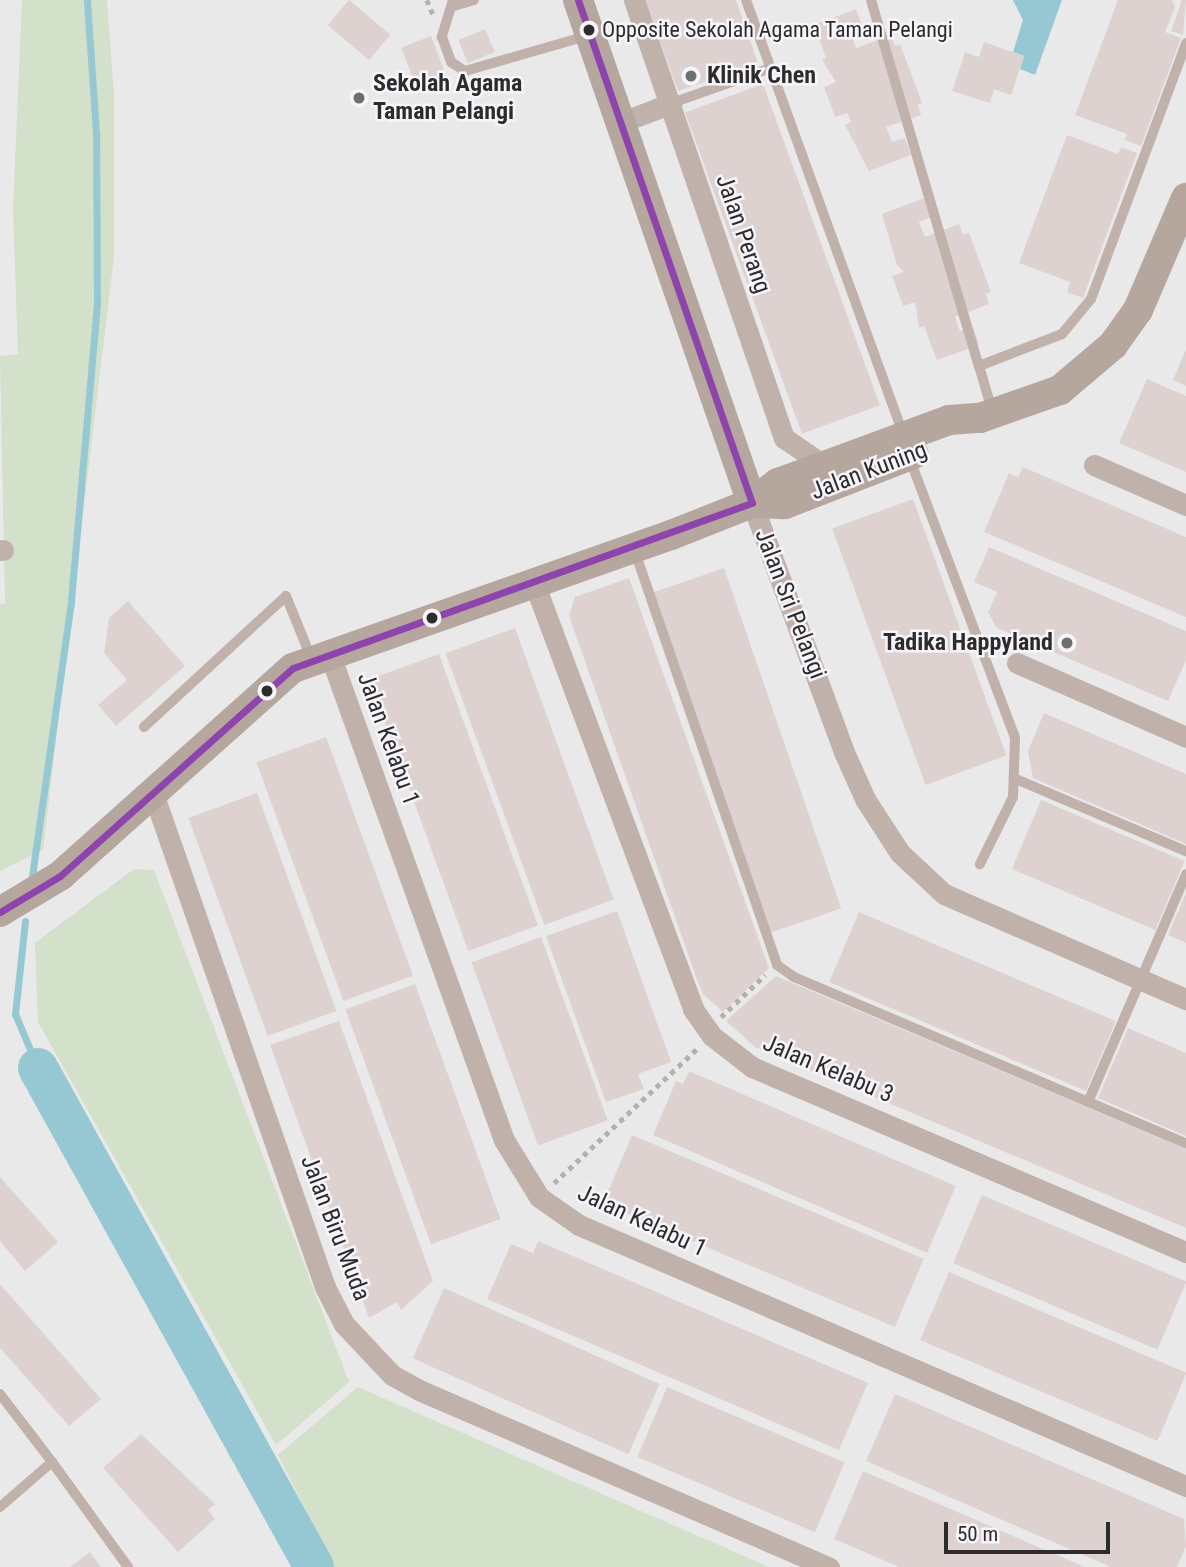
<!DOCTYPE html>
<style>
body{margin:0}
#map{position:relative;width:1186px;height:1567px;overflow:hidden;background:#eae9ea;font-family:"Roboto Condensed",sans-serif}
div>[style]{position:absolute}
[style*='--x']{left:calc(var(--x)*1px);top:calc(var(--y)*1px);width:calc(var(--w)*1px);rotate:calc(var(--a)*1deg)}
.green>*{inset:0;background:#d3e0ca}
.water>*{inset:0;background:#96c8d3}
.stream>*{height:7px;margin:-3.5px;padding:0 3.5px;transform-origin:3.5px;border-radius:3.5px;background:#96c8d3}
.river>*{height:40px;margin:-20px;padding:0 20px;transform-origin:20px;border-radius:20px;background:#96c8d3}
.building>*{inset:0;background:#ded2d1;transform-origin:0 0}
.path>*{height:4.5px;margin-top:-2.25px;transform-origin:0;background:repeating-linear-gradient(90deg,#b7afac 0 5px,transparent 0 10px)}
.lane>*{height:10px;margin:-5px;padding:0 5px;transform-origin:5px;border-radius:5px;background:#c0b2ab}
.street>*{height:21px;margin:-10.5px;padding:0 10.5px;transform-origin:10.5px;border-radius:10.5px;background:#c0b2ab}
.secondary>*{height:30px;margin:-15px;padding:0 15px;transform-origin:15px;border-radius:15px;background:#b6a79e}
.bus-1>*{height:7px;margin:-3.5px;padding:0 3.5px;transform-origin:3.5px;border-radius:3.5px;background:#8e44ad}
.dots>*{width:19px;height:19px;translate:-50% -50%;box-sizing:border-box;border:4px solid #f7f5f9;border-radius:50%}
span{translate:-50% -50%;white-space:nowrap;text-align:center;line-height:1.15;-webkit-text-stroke:5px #f7f5f9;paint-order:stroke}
.bus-label{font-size:22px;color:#2c2c2d}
.left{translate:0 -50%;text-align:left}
.poi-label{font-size:24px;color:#2c2c2d;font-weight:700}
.right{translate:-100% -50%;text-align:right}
.street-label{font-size:24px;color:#2c2c2d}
.scale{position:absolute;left:944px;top:1522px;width:166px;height:32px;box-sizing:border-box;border:4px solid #2c2c2d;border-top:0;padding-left:9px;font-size:21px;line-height:24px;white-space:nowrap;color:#2c2c2d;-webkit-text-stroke:5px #f7f5f9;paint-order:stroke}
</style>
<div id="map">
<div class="green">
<div style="clip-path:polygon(22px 0,107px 0,114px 94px,114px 256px,43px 850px,0 871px,0 604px,5px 603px,0 356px,18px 354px,13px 209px)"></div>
<div style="clip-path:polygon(134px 869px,154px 870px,349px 1382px,276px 1445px,38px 1022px,35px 943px)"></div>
<div style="clip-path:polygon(358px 1387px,769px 1567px,334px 1567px,278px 1455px)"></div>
</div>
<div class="water">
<div style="clip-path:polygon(1013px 0,1062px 0,1035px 75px,1020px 69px,1024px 56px,1013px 52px,1023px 20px)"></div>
</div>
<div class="stream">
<div style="--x:32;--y:876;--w:278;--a:-81.9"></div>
<div style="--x:71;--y:601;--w:298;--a:-85"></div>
<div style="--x:97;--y:304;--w:171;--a:-90.3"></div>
<div style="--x:96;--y:133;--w:133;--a:-93.9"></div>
<div style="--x:25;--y:921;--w:94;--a:96.1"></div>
<div style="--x:15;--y:1014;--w:59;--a:66.9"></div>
</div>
<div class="river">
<div style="--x:38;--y:1068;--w:570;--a:61.05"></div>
</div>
<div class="building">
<div style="left:349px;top:0;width:54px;height:33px;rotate:40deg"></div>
<div style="clip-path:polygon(645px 0,736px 0,758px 63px,678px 91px)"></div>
<div style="clip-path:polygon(1118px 0,1172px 0,1175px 7px,1165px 32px,1181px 38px,1141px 146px,1125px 140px,1127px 134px,1075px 115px)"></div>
<div style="clip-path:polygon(1182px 0,1186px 0,1183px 35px,1171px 31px)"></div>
<div style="clip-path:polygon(856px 9px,863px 28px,851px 33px,856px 48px,891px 35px,895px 46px,900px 44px,922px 103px,918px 105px,921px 115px,886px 127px,892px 142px,905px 138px,911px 155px,869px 171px,845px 125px,851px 122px,847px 113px,835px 117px,824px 87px,836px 82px,822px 60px,826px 58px,814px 25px)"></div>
<div style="left:485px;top:29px;width:25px;height:29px;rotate:67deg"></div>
<div style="left:431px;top:36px;width:51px;height:32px;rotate:69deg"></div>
<div style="clip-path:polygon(984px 42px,1024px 56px,1011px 95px,994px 89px,990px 103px,952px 91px,965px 52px,979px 57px)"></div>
<div style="left:763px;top:84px;width:342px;height:83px;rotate:70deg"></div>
<div style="clip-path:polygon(1067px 135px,1118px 154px,1121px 147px,1137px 153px,1083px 298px,1067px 292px,1070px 282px,1019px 263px)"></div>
<div style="clip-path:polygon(924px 198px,931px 217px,919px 222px,925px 237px,959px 224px,963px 235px,969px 233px,991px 292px,986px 294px,989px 304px,955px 317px,960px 331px,973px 327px,979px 345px,937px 360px,924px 326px,919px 328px,915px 302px,903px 306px,892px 276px,904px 272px,897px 265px,882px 214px)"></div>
<div style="clip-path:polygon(1186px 349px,1186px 386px,1173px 380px)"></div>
<div style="clip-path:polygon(1147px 379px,1186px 396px,1186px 472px,1119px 443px)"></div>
<div style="clip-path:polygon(1023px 467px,1186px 537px,1186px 617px,984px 532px,1009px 473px,1018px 477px)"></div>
<div style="left:913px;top:499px;width:273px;height:86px;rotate:70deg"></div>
<div style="clip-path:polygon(989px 547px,1186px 631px,1186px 660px,1168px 701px,997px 628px,988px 613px,997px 592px,974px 582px)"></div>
<div style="left:724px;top:568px;width:360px;height:75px;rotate:71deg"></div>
<div style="clip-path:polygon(629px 578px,769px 968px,723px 1012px,703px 994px,696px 977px,569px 616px,575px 597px)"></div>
<div style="clip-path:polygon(128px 601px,185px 666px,116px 726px,98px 705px,127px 680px,104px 653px,109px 618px)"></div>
<div style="left:515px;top:628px;width:289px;height:74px;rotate:70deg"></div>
<div style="left:439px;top:654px;width:289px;height:74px;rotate:70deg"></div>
<div style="clip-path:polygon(1044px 713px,1186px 774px,1186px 844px,1033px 778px,1028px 751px)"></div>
<div style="left:326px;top:737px;width:254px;height:74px;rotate:70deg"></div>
<div style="left:257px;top:793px;width:232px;height:73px;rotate:70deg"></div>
<div style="left:1041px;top:800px;width:156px;height:75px;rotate:23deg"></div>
<div style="clip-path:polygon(1186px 893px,1186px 943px,1168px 935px)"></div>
<div style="clip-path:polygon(617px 911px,671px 1062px,638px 1074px,644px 1089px,606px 1102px,546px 936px)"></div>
<div style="left:859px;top:912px;width:279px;height:76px;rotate:23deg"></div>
<div style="left:541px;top:937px;width:195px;height:74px;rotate:70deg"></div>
<div style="clip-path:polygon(776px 976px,1186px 1149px,1186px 1228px,755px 1047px,726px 1021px)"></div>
<div style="left:415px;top:984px;width:250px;height:74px;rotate:70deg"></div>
<div style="clip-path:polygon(339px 1021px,433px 1281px,401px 1310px,397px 1302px,369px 1318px,270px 1045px)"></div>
<div style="clip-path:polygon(1128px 1028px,1186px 1053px,1186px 1136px,1098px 1098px)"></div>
<div style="clip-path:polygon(689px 1071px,956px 1186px,927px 1253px,653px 1135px,676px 1081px,683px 1084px)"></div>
<div style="left:632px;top:1135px;width:317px;height:74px;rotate:23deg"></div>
<div style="clip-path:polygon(0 1177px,58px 1242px,25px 1271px,0 1241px)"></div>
<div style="left:982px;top:1195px;width:222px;height:74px;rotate:23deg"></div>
<div style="clip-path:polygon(538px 1241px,868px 1383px,839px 1450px,487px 1299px,511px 1244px,533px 1253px)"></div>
<div style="left:949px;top:1272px;width:258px;height:74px;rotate:23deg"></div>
<div style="clip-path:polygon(0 1284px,101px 1399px,69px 1426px,0 1348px)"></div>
<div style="left:444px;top:1288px;width:236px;height:77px;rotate:24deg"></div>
<div style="left:667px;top:1387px;width:193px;height:76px;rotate:23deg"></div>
<div style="clip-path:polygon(895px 1394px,1184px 1519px,1186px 1546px,1177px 1567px,1111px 1567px,866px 1461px)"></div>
<div style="clip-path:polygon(141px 1434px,215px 1504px,208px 1510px,215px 1519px,178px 1552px,103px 1468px)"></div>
<div style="clip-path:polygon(863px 1471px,1050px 1552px,1085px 1567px,899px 1567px,855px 1548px,834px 1539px)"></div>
<div style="clip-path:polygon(90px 1552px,101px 1567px,70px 1567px)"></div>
</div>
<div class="path">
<div style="--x:427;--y:0;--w:15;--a:67"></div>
<div style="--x:721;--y:1017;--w:61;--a:-43.7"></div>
<div style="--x:554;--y:1183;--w:197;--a:-43.2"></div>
</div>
<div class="lane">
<div style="--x:453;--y:0;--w:39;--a:107"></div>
<div style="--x:442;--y:37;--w:27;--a:70"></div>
<div style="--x:451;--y:62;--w:17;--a:33"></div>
<div style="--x:465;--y:71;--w:130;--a:-16.1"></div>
<div style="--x:746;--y:0;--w:462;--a:70.1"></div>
<div style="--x:871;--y:0;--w:382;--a:73.6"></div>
<div style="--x:979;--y:366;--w:89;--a:-21.1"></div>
<div style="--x:1062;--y:334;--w:45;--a:-50.4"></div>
<div style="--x:1091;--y:299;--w:273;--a:-69.6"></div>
<div style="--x:454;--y:6;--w:21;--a:-17"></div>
<div style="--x:672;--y:103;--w:105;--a:-19.5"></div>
<div style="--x:979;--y:366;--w:46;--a:73.5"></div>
<div style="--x:909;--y:457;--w:300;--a:69.3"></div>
<div style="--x:1015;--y:738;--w:59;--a:91.9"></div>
<div style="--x:1013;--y:797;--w:75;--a:116.2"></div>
<div style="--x:634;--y:549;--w:440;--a:71"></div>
<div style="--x:777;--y:965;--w:21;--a:35"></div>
<div style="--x:794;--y:977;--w:426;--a:23"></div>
<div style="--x:144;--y:727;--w:193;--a:-42.7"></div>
<div style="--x:286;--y:596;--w:69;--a:67.9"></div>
<div style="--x:1016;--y:779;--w:185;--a:23"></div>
<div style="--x:1088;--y:1102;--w:248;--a:-66.7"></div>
<div style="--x:0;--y:1394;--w:86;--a:52.6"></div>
<div style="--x:0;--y:1507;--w:69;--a:-40.9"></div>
<div style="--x:52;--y:1462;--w:130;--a:54.1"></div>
</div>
<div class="street">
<div style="--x:634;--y:0;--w:463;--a:71.1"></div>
<div style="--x:784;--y:438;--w:50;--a:34.3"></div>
<div style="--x:622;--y:122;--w:53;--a:-20.8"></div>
<div style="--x:1094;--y:465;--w:100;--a:23.5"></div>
<div style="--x:752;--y:503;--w:265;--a:69.7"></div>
<div style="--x:844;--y:752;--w:51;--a:65.9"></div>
<div style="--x:865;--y:799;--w:64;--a:57.1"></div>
<div style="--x:900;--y:853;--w:60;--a:43"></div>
<div style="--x:944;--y:894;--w:264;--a:23.5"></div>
<div style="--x:0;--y:550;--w:3;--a:0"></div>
<div style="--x:533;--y:580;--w:458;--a:69.5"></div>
<div style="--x:693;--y:1009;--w:33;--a:55"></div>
<div style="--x:712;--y:1036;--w:51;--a:37.8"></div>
<div style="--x:752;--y:1067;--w:472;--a:23.1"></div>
<div style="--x:329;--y:652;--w:518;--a:70.27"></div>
<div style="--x:504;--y:1140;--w:67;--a:58.4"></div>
<div style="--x:539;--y:1197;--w:49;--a:35"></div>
<div style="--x:579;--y:1225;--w:661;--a:23.27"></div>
<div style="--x:1017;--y:663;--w:184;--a:23.6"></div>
<div style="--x:153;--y:793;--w:523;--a:70.8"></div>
<div style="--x:325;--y:1287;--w:42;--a:62.8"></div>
<div style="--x:344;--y:1324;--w:70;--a:46.7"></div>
<div style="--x:392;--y:1375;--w:31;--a:29"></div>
<div style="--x:419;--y:1390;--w:447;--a:23.4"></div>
</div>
<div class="secondary">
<div style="--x:578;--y:0;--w:532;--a:70.92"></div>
<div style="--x:752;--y:503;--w:33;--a:2"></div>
<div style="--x:785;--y:504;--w:138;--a:-21.2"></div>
<div style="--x:0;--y:912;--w:70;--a:-31"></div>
<div style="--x:60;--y:876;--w:312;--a:-41.8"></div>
<div style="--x:293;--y:668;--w:401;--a:-19.4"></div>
<div style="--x:671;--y:535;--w:87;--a:-21.6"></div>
<div style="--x:752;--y:503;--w:33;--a:-38"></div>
<div style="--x:778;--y:483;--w:182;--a:-20.2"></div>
<div style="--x:949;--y:420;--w:31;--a:-4"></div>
<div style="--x:980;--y:418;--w:85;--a:-19.3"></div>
<div style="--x:1060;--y:390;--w:70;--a:-40.3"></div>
<div style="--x:1113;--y:345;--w:43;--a:-54.5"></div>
<div style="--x:1138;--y:310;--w:122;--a:-66.8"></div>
</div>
<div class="bus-1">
<div style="--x:578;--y:0;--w:532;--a:70.92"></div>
<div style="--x:0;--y:912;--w:70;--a:-31"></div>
<div style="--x:60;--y:876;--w:312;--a:-41.8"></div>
<div style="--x:293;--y:668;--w:488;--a:-19.8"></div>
</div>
<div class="dots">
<div style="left:589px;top:30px;background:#2c2c2d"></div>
<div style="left:691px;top:76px;background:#6e6e6f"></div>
<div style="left:359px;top:98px;background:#6e6e6f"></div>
<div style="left:432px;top:618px;background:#2c2c2d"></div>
<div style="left:1067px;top:643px;background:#6e6e6f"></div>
<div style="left:267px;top:691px;background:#2c2c2d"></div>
</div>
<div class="bus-label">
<span class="left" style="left:602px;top:30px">Opposite Sekolah Agama Taman Pelangi</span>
</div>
<div class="poi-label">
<span class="left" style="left:707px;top:76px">Klinik Chen</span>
<span class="left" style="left:373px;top:98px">Sekolah Agama<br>Taman Pelangi</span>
<span class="right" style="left:1053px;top:643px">Tadika Happyland</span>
</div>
<div class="street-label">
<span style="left:743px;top:234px;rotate:71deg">Jalan Perang</span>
<span style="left:869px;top:471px;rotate:-21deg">Jalan Kuning</span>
<span style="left:790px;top:604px;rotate:69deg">Jalan Sri Pelangi</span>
<span style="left:388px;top:739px;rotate:70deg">Jalan Kelabu 1</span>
<span style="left:828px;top:1069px;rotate:23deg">Jalan Kelabu 3</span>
<span style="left:642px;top:1221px;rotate:25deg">Jalan Kelabu 1</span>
<span style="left:335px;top:1228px;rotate:69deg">Jalan Biru Muda</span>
</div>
<div class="scale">50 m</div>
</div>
